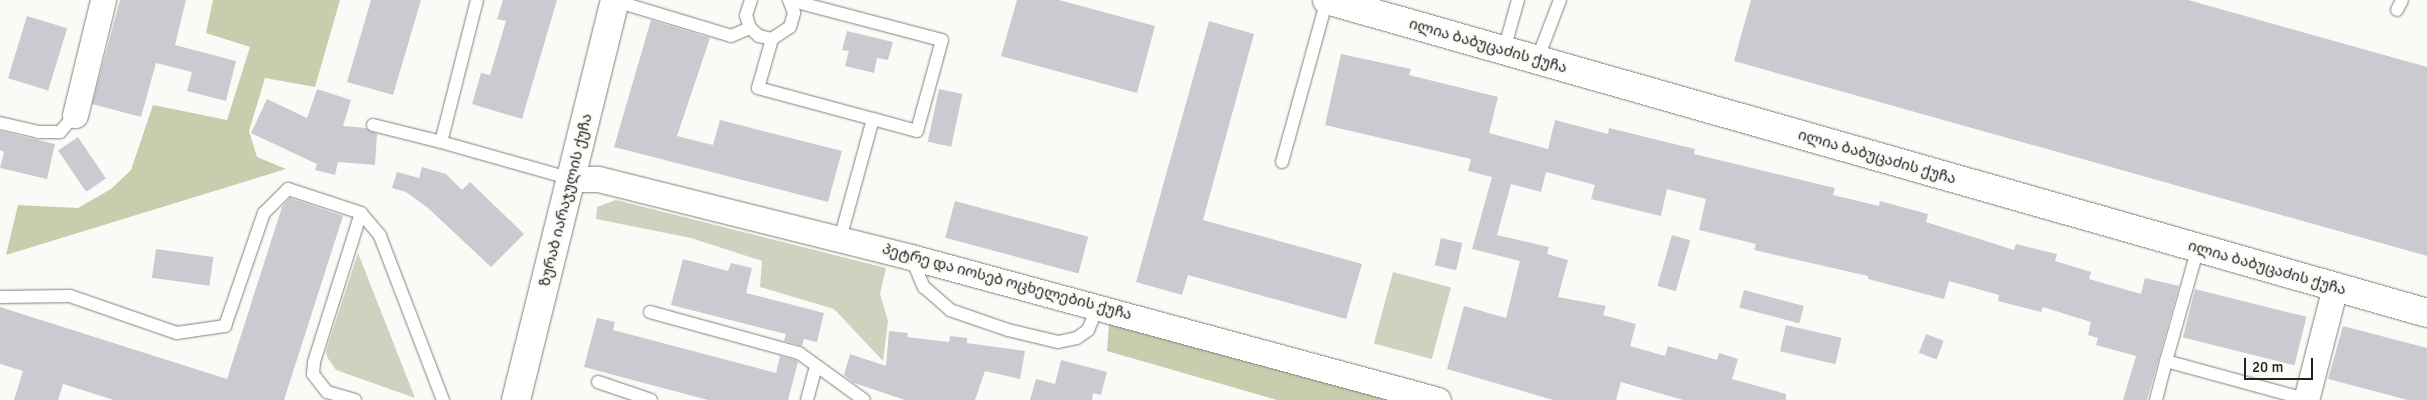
<!DOCTYPE html>
<meta charset="utf-8">
<style>
body{margin:0}
#map{position:relative;width:2427px;height:400px;overflow:hidden;background:#fafbf6;font-family:Signika,"Noto Sans Georgian",sans-serif}
div>[style]{position:absolute}
[style*='--x']{left:calc(var(--x)*1px);top:calc(var(--y)*1px);width:calc(var(--w)*1px);rotate:calc(var(--a)*1deg)}
.green>*{inset:0;background:#ced2be;transform-origin:0 0}
.forest>*{inset:0;background:#c7cdad}
.building>*{inset:0;background:#cacbd0;transform-origin:0 0}
.roads{filter:drop-shadow(0 0 1px #80817d) drop-shadow(0 0 1px #80817d)}
.lane>*{height:12px;margin:-6px;padding:0 6px;transform-origin:6px;border-radius:6px;background:#fff}
.street>*{height:25px;margin:-12.5px;padding:0 12.5px;transform-origin:12.5px;border-radius:12.5px;background:#fff}
.secondary>*{height:28px;margin:-14px;padding:0 14px;transform-origin:14px;border-radius:14px;background:#fff}
span{translate:-50% -50%;white-space:nowrap;text-align:center;line-height:1.15;-webkit-text-stroke:5px #fafbf6;paint-order:stroke}
.street-label{font-size:15px;color:#232422}
.scale{position:absolute;left:2244px;top:358px;width:69px;height:22px;box-sizing:border-box;border:2px solid #232422;border-top:0;padding-left:6px;font-size:15px;line-height:18px;white-space:nowrap;color:#232422;-webkit-text-stroke:4px #fafbf6;paint-order:stroke}
</style>
<div id="map">
<div class="green">
<div style="clip-path:polygon(616px 200px,886px 268px,880px 294px,888px 321px,883px 361px,834px 309px,760px 287px,762px 261px,691px 238px,596px 219px,597px 207px)"></div>
<div style="clip-path:polygon(358px 253px,415px 398px,336px 370px,327px 357px,326px 351px)"></div>
<div style="left:1393px;top:272px;width:60px;height:74px;rotate:15deg"></div>
</div>
<div class="forest">
<div style="clip-path:polygon(213px 0,340px 0,315px 87px,265px 78px,249px 131px,257px 157px,286px 169px,6px 255px,18px 205px,78px 208px,111px 189px,131px 170px,153px 105px,227px 120px,250px 47px,206px 33px)"></div>
<div style="clip-path:polygon(1109px 324px,1391px 400px,1277px 400px,1107px 351px)"></div>
</div>
<div class="building">
<div style="clip-path:polygon(120px 0,186px 0,175px 45px,236px 61px,226px 101px,187px 91px,192px 72px,156px 63px,141px 117px,92px 104px)"></div>
<div style="clip-path:polygon(371px 0,421px 0,393px 95px,347px 82px)"></div>
<div style="clip-path:polygon(503px 0,557px 0,522px 119px,472px 104px,481px 73px,490px 75px,506px 21px,497px 19px)"></div>
<div style="clip-path:polygon(1017px 0,1059px 0,1155px 26px,1137px 93px,1001px 56px)"></div>
<div style="clip-path:polygon(1751px 0,2188px 0,2427px 67px,2427px 256px,1734px 61px)"></div>
<div style="left:27px;top:16px;width:42px;height:65px;rotate:17deg"></div>
<div style="clip-path:polygon(651px 20px,710px 38px,677px 136px,713px 145px,720px 120px,842px 151px,828px 202px,614px 147px)"></div>
<div style="clip-path:polygon(1209px 21px,1254px 34px,1203px 220px,1362px 264px,1346px 319px,1188px 275px,1182px 295px,1136px 282px)"></div>
<div style="clip-path:polygon(847px 31px,893px 42px,888px 60px,877px 58px,874px 73px,845px 66px,849px 51px,842px 50px)"></div>
<div style="clip-path:polygon(1341px 54px,1411px 69px,1409px 75px,1498px 97px,1489px 133px,1548px 149px,1555px 120px,1608px 134px,1609px 128px,1695px 149px,1694px 154px,1835px 188px,1833px 195px,1879px 206px,1880px 201px,1928px 214px,1926px 222px,2014px 250px,2016px 244px,2057px 254px,2055px 261px,2091px 272px,2089px 279px,2141px 294px,2145px 278px,2179px 286px,2147px 400px,2123px 400px,2136px 356px,2096px 345px,2098px 338px,2088px 335px,2091px 322px,2043px 307px,2041px 312px,1998px 301px,1999px 295px,1949px 281px,1944px 299px,1868px 279px,1868px 276px,1754px 250px,1756px 244px,1699px 230px,1706px 199px,1667px 189px,1661px 216px,1591px 199px,1595px 185px,1546px 172px,1541px 192px,1511px 184px,1497px 235px,1549px 247px,1547px 254px,1568px 260px,1558px 297px,1606px 306px,1603px 315px,1636px 324px,1630px 346px,1665px 356px,1668px 346px,1717px 360px,1719px 353px,1738px 359px,1732px 379px,1786px 394px,1786px 400px,1683px 400px,1621px 382px,1616px 400px,1553px 400px,1447px 369px,1464px 306px,1506px 318px,1520px 261px,1472px 249px,1492px 177px,1468px 171px,1471px 159px,1325px 125px)"></div>
<div style="clip-path:polygon(317px 89px,351px 100px,343px 126px,366px 128px,377px 134px,375px 165px,338px 162px,335px 175px,315px 170px,317px 164px,251px 133px,267px 99px,307px 118px)"></div>
<div style="left:939px;top:89px;width:24px;height:54px;rotate:12deg"></div>
<div style="clip-path:polygon(0 131px,55px 144px,47px 179px,0 168px,4px 152px,0 150px)"></div>
<div style="left:78px;top:137px;width:50px;height:24px;rotate:56deg"></div>
<div style="clip-path:polygon(422px 167px,446px 174px,462px 190px,470px 182px,524px 234px,491px 267px,428px 208px,406px 192px,392px 188px,397px 172px,419px 178px)"></div>
<div style="clip-path:polygon(290px 198px,343px 216px,284px 400px,114px 400px,63px 384px,58px 400px,14px 400px,23px 371px,0 364px,0 307px,227px 379px,282px 207px)"></div>
<div style="left:955px;top:201px;width:138px;height:38px;rotate:15deg"></div>
<div style="left:1672px;top:235px;width:19px;height:53px;rotate:16deg"></div>
<div style="left:1441px;top:238px;width:22px;height:28px;rotate:13deg"></div>
<div style="left:156px;top:249px;width:58px;height:29px;rotate:8deg"></div>
<div style="clip-path:polygon(683px 259px,728px 271px,731px 263px,752px 268px,746px 293px,824px 313px,817px 342px,804px 339px,802px 346px,784px 341px,786px 334px,671px 305px)"></div>
<div style="left:2195px;top:289px;width:115px;height:50px;rotate:14deg"></div>
<div style="left:1744px;top:290px;width:62px;height:18px;rotate:15deg"></div>
<div style="clip-path:polygon(597px 318px,615px 322px,613px 330px,776px 373px,780px 356px,795px 360px,798px 362px,788px 400px,708px 400px,584px 367px)"></div>
<div style="left:1786px;top:325px;width:57px;height:27px;rotate:13deg"></div>
<div style="clip-path:polygon(2343px 326px,2427px 348px,2427px 400px,2408px 400px,2328px 379px)"></div>
<div style="clip-path:polygon(889px 331px,908px 333px,907px 337px,949px 342px,950px 336px,967px 338px,967px 343px,1025px 351px,1020px 379px,985px 371px,975px 400px,905px 400px,854px 383px,844px 375px,850px 354px,886px 366px)"></div>
<div style="left:1926px;top:334px;width:19px;height:20px;rotate:21deg"></div>
<div style="clip-path:polygon(1061px 360px,1107px 372px,1101px 395px,1093px 393px,1092px 400px,1030px 400px,1036px 379px,1055px 384px)"></div>
</div>
<div class="roads">
<div class="lane">
<div style="--x:477;--y:0;--w:146;--a:104.2"></div>
<div style="--x:441;--y:142;--w:136;--a:15.8"></div>
<div style="--x:612;--y:0;--w:124;--a:16.8"></div>
<div style="--x:731;--y:36;--w:21;--a:-23"></div>
<div style="--x:751;--y:0;--w:16;--a:108"></div>
<div style="--x:746;--y:15;--w:14;--a:73"></div>
<div style="--x:750;--y:28;--w:12;--a:42"></div>
<div style="--x:759;--y:36;--w:13;--a:13"></div>
<div style="--x:772;--y:39;--w:22;--a:-34"></div>
<div style="--x:790;--y:27;--w:15;--a:-74"></div>
<div style="--x:794;--y:13;--w:14;--a:-111"></div>
<div style="--x:789;--y:0;--w:158;--a:14.7"></div>
<div style="--x:942;--y:40;--w:94;--a:105.4"></div>
<div style="--x:917;--y:131;--w:46;--a:-164.7"></div>
<div style="--x:873;--y:119;--w:124;--a:105.4"></div>
<div style="--x:2397;--y:10;--w:11;--a:-63"></div>
<div style="--x:772;--y:39;--w:51;--a:105.9"></div>
<div style="--x:758;--y:88;--w:119;--a:15.1"></div>
<div style="--x:1504;--y:50;--w:52;--a:-74.4"></div>
<div style="--x:1537;--y:60;--w:64;--a:-69"></div>
<div style="--x:0;--y:123;--w:39;--a:13"></div>
<div style="--x:38;--y:132;--w:22;--a:0"></div>
<div style="--x:60;--y:132;--w:23;--a:-49"></div>
<div style="--x:373;--y:125;--w:70;--a:14"></div>
<div style="--x:1282;--y:162;--w:168;--a:-74.5"></div>
<div style="--x:2198;--y:248;--w:117;--a:105.8"></div>
<div style="--x:2166;--y:361;--w:148;--a:15.3"></div>
<div style="--x:911;--y:257;--w:33;--a:67"></div>
<div style="--x:924;--y:287;--w:35;--a:41"></div>
<div style="--x:950;--y:310;--w:61;--a:19"></div>
<div style="--x:1008;--y:330;--w:51;--a:13.5"></div>
<div style="--x:1058;--y:342;--w:19;--a:-12"></div>
<div style="--x:1077;--y:338;--w:14;--a:-36"></div>
<div style="--x:1088;--y:330;--w:26;--a:-67"></div>
<div style="--x:0;--y:297;--w:70;--a:-0.8"></div>
<div style="--x:70;--y:296;--w:113;--a:19.1"></div>
<div style="--x:177;--y:333;--w:49;--a:-8.3"></div>
<div style="--x:225;--y:326;--w:120;--a:-71"></div>
<div style="--x:264;--y:213;--w:34;--a:-45"></div>
<div style="--x:288;--y:189;--w:77;--a:18.2"></div>
<div style="--x:361;--y:213;--w:30;--a:50"></div>
<div style="--x:380;--y:236;--w:176;--a:69"></div>
<div style="--x:650;--y:312;--w:155;--a:15.4"></div>
<div style="--x:799;--y:353;--w:80;--a:35.9"></div>
<div style="--x:598;--y:382;--w:56;--a:18.8"></div>
<div style="--x:355;--y:400;--w:29;--a:-164"></div>
<div style="--x:327;--y:392;--w:23;--a:-128"></div>
<div style="--x:313;--y:374;--w:12;--a:-85"></div>
<div style="--x:314;--y:362;--w:156;--a:-72.5"></div>
<div style="--x:807;--y:400;--w:34;--a:-75"></div>
<div style="--x:2156;--y:400;--w:40;--a:-75.6"></div>
</div>
<div class="street">
<div style="--x:75;--y:115;--w:118;--a:-76.3"></div>
<div style="--x:572;--y:179;--w:26;--a:0"></div>
<div style="--x:598;--y:179;--w:323;--a:14"></div>
<div style="--x:911;--y:257;--w:546;--a:15.18"></div>
<div style="--x:2306;--y:400;--w:117;--a:-75.6"></div>
</div>
<div class="secondary">
<div style="--x:1327;--y:0;--w:1144;--a:15.88"></div>
<div style="--x:516;--y:400;--w:412;--a:-76.1"></div>
</div>
</div>
<div class="street-label">
<span style="left:1488px;top:46px;rotate:16deg">ილია ბაბუცაძის ქუჩა</span>
<span style="left:1877px;top:157px;rotate:16deg">ილია ბაბუცაძის ქუჩა</span>
<span style="left:566px;top:200px;rotate:-76deg">ზურაბ იარაჯულის ქუჩა</span>
<span style="left:2267px;top:268px;rotate:16deg">ილია ბაბუცაძის ქუჩა</span>
<span style="left:1007px;top:282px;rotate:15deg">პეტრე და იოსებ ოცხელების ქუჩა</span>
</div>
<div class="scale">20 m</div>
</div>
